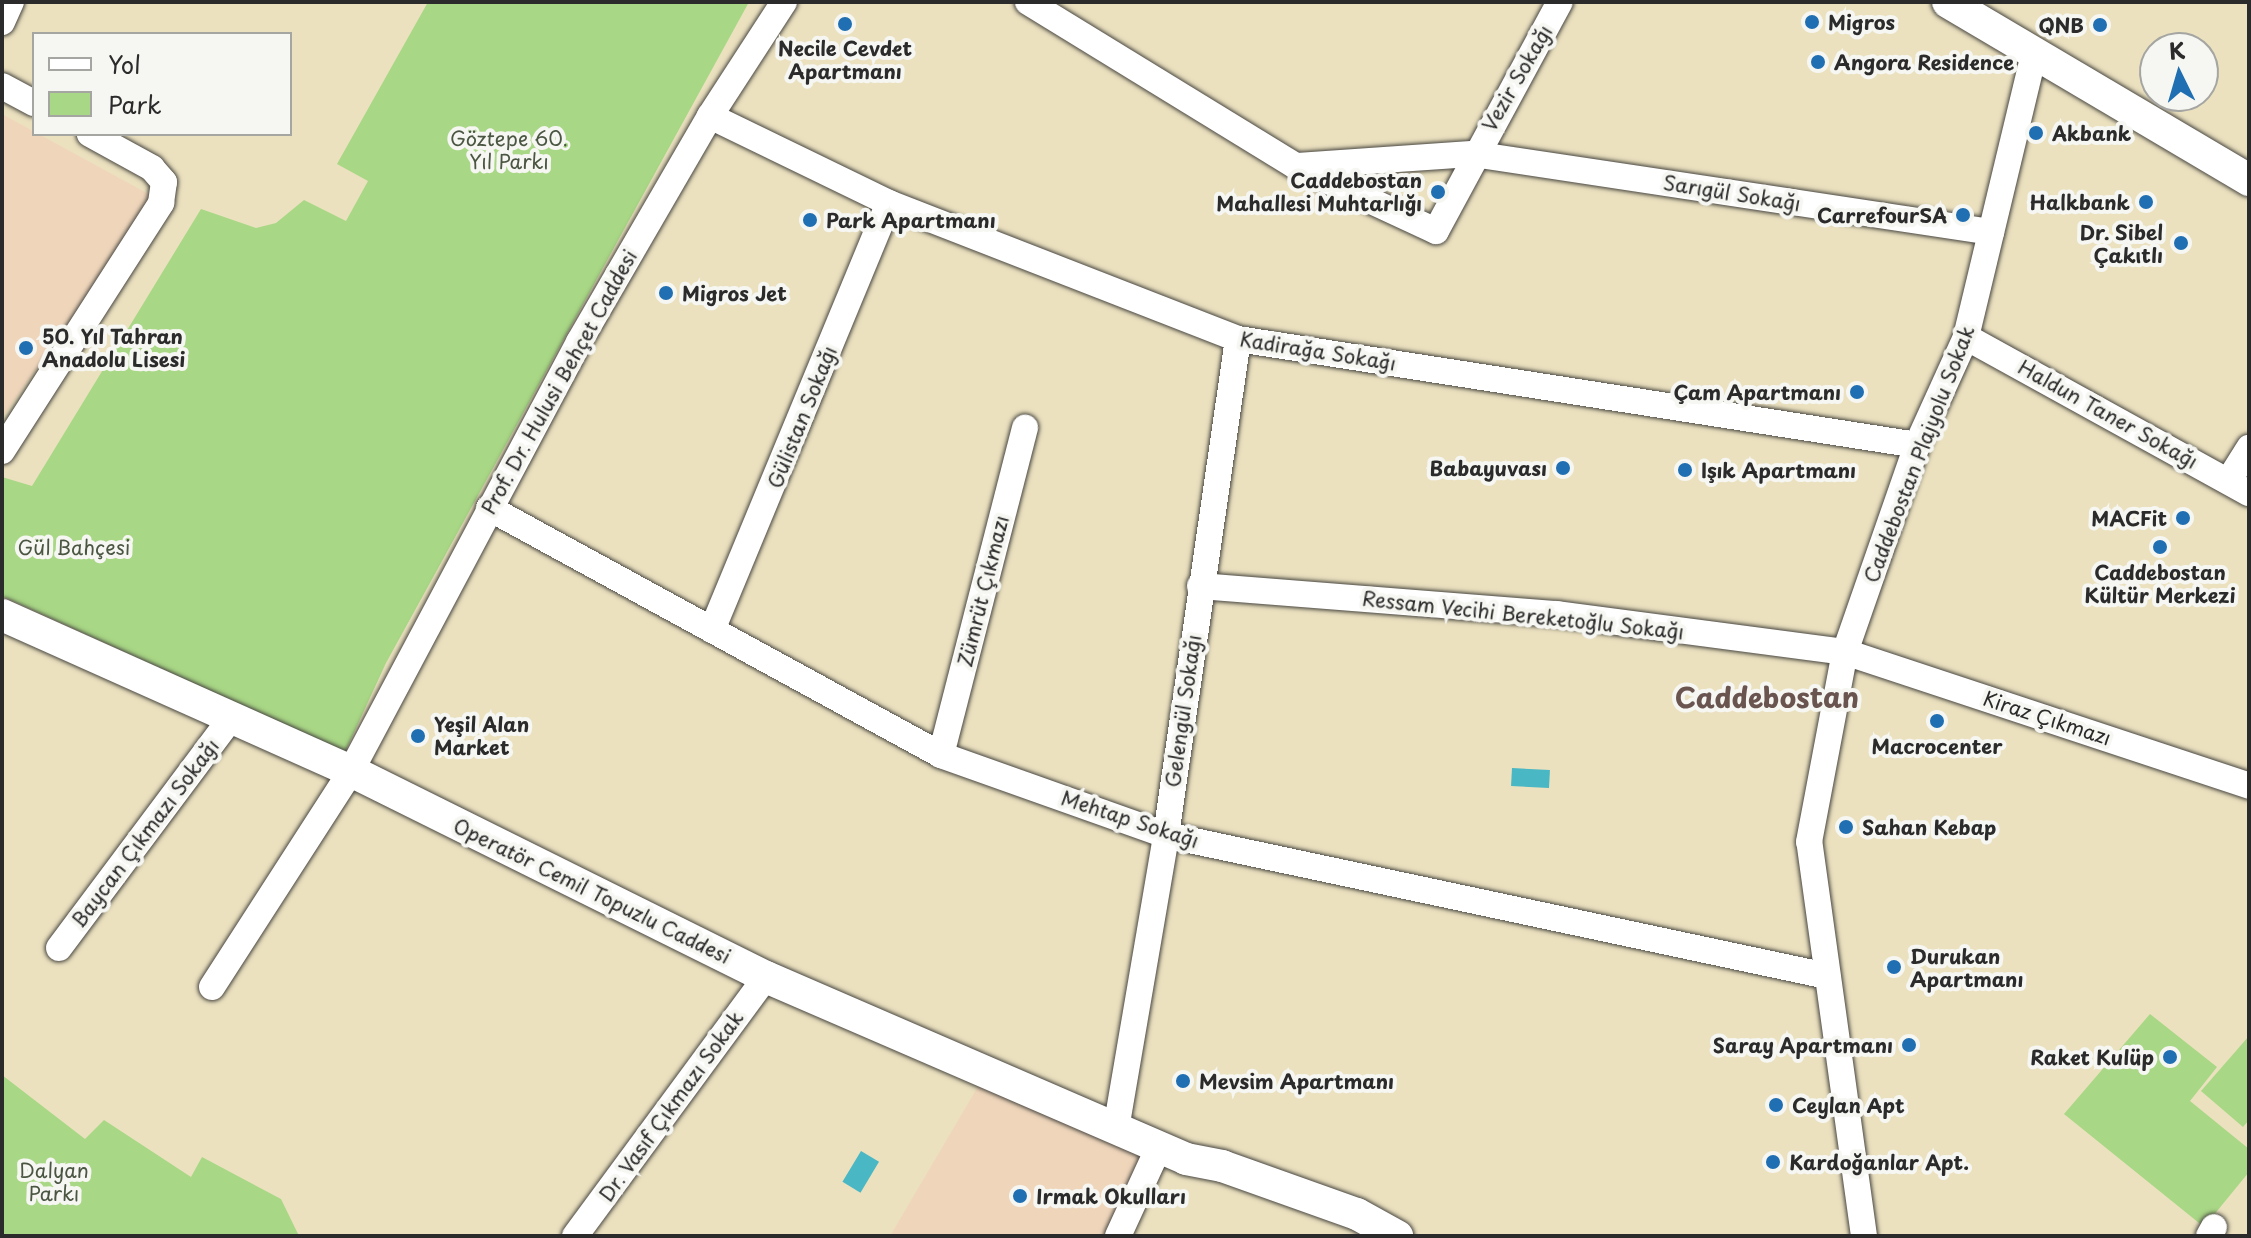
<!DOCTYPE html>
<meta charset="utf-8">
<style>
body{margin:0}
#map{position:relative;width:2251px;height:1238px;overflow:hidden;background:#ebe1bf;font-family:"Playpen Sans",sans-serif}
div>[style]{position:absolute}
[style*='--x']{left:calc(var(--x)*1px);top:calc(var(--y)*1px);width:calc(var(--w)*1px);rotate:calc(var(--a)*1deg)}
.built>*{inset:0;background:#efd6bb}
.green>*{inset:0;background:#a8d785}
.water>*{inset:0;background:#49b7c4;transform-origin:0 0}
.roads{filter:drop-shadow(0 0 2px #484641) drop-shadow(0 0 2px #484641)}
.minor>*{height:26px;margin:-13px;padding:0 13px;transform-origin:13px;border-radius:13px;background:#fff}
.major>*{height:32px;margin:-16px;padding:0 16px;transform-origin:16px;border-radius:16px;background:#fff}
.dots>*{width:22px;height:22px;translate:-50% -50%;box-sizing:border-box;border:4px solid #f6f6f2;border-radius:50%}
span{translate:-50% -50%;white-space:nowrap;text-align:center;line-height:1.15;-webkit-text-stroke:8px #f6f6f2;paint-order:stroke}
.poi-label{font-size:20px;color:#2b2b2b;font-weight:700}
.left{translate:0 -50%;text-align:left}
.right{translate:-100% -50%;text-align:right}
.street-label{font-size:20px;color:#2b2b2b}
.park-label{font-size:20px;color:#4a5642}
.district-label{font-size:28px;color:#6a544f;font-weight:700}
.frame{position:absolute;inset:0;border:4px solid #2b2b2b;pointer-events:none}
.legend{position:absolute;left:32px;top:32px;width:260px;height:104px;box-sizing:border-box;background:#f6f6f2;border:2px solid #a5a5a2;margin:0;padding:10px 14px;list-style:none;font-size:24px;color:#2b2b2b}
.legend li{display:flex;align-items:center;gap:16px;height:40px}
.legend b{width:40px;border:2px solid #a5a5a2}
.north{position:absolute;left:2139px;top:32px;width:80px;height:80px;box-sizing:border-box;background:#f6f6f2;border:2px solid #a5a5a2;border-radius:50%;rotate:355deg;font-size:22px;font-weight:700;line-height:32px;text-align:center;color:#2b2b2b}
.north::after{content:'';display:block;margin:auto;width:28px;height:36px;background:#1f6fb2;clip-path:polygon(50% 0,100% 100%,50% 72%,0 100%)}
</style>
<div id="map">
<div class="built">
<div style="clip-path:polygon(2px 114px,156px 198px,2px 418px)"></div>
<div style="clip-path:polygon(980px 1083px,1144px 1156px,1107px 1236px,890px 1236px)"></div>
</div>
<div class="green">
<div style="clip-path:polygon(428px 2px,749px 2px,386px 663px,345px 752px,2px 596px,2px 477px,32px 486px,201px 209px,256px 228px,276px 223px,304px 200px,346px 221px,368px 181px,337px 164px)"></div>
<div style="clip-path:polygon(2150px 1014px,2217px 1067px,2190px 1101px,2249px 1149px,2249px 1172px,2204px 1227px,2064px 1114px)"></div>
<div style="clip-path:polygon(2249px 1036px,2249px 1120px,2243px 1127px,2201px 1091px)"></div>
<div style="clip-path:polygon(2px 1075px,85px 1139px,104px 1120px,191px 1177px,202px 1157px,281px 1199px,299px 1236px,2px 1236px)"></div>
</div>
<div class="water">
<div style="left:1512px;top:768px;width:38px;height:18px;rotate:3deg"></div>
<div style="left:861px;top:1151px;width:21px;height:36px;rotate:31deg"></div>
</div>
<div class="roads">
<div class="minor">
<div style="--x:1028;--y:2;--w:314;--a:31.5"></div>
<div style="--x:1296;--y:166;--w:177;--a:-3.9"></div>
<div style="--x:1473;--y:154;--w:524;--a:8.56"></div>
<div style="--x:2;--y:22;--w:22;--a:-66"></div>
<div style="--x:2;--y:86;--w:36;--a:28"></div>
<div style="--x:710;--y:116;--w:199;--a:25.9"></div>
<div style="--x:889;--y:203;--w:375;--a:21.3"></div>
<div style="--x:1238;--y:339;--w:687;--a:8.87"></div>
<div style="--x:1298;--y:167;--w:152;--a:24.9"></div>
<div style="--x:1436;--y:231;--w:260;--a:-61.6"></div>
<div style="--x:1966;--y:337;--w:323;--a:28.9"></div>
<div style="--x:2;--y:451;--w:295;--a:-57.3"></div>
<div style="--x:161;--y:203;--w:21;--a:-82"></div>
<div style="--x:164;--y:182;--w:18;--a:-131"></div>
<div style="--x:152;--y:168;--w:71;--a:-151.3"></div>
<div style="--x:2229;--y:480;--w:38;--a:-58"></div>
<div style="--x:489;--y:508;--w:515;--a:28.65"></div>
<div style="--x:941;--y:755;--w:239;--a:19.6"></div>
<div style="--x:1166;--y:835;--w:676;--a:12.04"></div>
<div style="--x:1200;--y:586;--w:358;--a:4.5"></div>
<div style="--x:1557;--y:614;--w:290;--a:7.5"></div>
<div style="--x:1845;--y:652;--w:426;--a:18.3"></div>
<div style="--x:712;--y:630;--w:462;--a:-67.5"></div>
<div style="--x:941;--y:755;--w:338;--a:-75.6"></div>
<div style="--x:59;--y:948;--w:287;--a:-53.2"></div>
<div style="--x:212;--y:987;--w:257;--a:-57.2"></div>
<div style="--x:351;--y:771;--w:486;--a:-62"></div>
<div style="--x:579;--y:342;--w:261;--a:-59.9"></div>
<div style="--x:710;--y:116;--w:136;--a:-57"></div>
<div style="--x:1116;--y:1129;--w:298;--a:-80.3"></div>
<div style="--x:1166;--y:835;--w:501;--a:-81.74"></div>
<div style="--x:575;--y:1236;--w:322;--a:-53.6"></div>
<div style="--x:1118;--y:1236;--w:98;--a:-65.3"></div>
<div style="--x:1864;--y:1236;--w:398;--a:-97.9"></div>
<div style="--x:1809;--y:842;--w:193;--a:-79.3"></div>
<div style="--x:1845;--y:652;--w:219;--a:-70.8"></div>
<div style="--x:1917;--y:445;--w:119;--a:-65.6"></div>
<div style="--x:1966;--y:337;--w:292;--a:-76.5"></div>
<div style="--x:2209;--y:1236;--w:10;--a:-61"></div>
</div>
<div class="major">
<div style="--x:1948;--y:2;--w:350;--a:30.6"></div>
<div style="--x:2;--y:615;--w:382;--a:24.1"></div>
<div style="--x:351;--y:771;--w:463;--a:26.4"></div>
<div style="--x:766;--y:977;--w:458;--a:23.4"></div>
<div style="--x:1186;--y:1159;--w:37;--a:11"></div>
<div style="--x:1222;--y:1166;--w:143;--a:19.6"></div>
<div style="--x:1357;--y:1214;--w:46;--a:28.8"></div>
</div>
</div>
<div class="dots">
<div style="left:1812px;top:22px;background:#1f6fb2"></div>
<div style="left:845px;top:24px;background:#1f6fb2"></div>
<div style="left:2100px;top:25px;background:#1f6fb2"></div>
<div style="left:1818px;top:62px;background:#1f6fb2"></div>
<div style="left:2036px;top:133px;background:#1f6fb2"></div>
<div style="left:1438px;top:192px;background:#1f6fb2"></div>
<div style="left:2146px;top:202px;background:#1f6fb2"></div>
<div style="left:1963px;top:215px;background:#1f6fb2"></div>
<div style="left:810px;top:220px;background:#1f6fb2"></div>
<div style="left:2181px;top:243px;background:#1f6fb2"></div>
<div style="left:666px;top:293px;background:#1f6fb2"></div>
<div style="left:26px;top:348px;background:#1f6fb2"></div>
<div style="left:1857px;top:392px;background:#1f6fb2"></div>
<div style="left:1563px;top:468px;background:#1f6fb2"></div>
<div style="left:1685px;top:470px;background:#1f6fb2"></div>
<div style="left:2183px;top:518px;background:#1f6fb2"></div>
<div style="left:2160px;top:547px;background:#1f6fb2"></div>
<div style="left:1937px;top:721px;background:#1f6fb2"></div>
<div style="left:418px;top:736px;background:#1f6fb2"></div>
<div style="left:1846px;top:827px;background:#1f6fb2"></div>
<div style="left:1894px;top:967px;background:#1f6fb2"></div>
<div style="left:1909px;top:1045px;background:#1f6fb2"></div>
<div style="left:2170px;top:1057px;background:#1f6fb2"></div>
<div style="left:1183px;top:1081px;background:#1f6fb2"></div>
<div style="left:1776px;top:1105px;background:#1f6fb2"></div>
<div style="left:1773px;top:1162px;background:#1f6fb2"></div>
<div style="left:1020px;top:1196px;background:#1f6fb2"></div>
</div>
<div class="poi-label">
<span class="left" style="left:1828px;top:22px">Migros</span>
<span class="right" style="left:2084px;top:25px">QNB</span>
<span style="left:845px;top:60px">Necile Cevdet<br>Apartmanı</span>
<span class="left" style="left:1834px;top:62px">Angora Residence</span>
<span class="left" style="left:2052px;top:133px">Akbank</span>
<span class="right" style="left:1422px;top:192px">Caddebostan<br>Mahallesi Muhtarlığı</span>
<span class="right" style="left:2130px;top:202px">Halkbank</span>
<span class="right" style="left:1947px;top:215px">CarrefourSA</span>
<span class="left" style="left:826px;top:220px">Park Apartmanı</span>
<span class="right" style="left:2163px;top:244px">Dr. Sibel<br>Çakıtlı</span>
<span class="left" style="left:682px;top:293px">Migros Jet</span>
<span class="left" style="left:42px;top:348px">50. Yıl Tahran<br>Anadolu Lisesi</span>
<span class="right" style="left:1841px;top:392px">Çam Apartmanı</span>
<span class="right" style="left:1547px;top:468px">Babayuvası</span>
<span class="left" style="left:1701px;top:470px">Işık Apartmanı</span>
<span class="right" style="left:2167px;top:518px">MACFit</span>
<span style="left:2160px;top:584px">Caddebostan<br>Kültür Merkezi</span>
<span class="left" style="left:434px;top:736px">Yeşil Alan<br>Market</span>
<span style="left:1937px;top:746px">Macrocenter</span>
<span class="left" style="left:1862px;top:827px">Sahan Kebap</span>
<span class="left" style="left:1910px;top:968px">Durukan<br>Apartmanı</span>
<span class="right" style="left:1893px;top:1045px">Saray Apartmanı</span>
<span class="right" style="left:2154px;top:1057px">Raket Kulüp</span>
<span class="left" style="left:1199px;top:1081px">Mevsim Apartmanı</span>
<span class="left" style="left:1792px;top:1105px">Ceylan Apt</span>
<span class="left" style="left:1789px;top:1162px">Kardoğanlar Apt.</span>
<span class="left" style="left:1036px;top:1196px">Irmak Okulları</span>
</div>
<div class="street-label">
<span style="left:1517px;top:78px;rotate:-60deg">Vezir Sokağı</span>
<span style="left:1732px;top:193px;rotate:9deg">Sarıgül Sokağı</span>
<span style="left:1318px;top:351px;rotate:9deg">Kadirağa Sokağı</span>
<span style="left:559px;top:382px;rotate:-61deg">Prof. Dr. Hulusi Behçet Caddesi</span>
<span style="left:2108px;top:414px;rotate:29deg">Haldun Taner Sokağı</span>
<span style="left:802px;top:417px;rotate:-68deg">Gülistan Sokağı</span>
<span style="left:1919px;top:454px;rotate:-69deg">Caddebostan Plajyolu Sokak</span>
<span style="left:983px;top:591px;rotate:-76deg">Zümrüt Çıkmazı</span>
<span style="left:1523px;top:615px;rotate:6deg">Ressam Vecihi Bereketoğlu Sokağı</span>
<span style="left:1183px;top:711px;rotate:-82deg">Gelengül Sokağı</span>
<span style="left:2047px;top:718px;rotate:18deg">Kiraz Çıkmazı</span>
<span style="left:1130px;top:819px;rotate:18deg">Mehtap Sokağı</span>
<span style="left:145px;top:833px;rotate:-53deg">Baycan Çıkmazı Sokağı</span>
<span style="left:592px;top:891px;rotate:26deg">Operatör Cemil Topuzlu Caddesi</span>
<span style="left:671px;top:1106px;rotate:-54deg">Dr. Vasıf Çıkmazı Sokak</span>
</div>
<div class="park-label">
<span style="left:509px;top:150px">Göztepe 60.<br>Yıl Parkı</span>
<span style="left:74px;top:547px">Gül Bahçesi</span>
<span style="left:54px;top:1182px">Dalyan<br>Parkı</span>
</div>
<div class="district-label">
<span style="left:1767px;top:697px">Caddebostan</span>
</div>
<div class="frame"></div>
<ul class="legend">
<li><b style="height:10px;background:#fff"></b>Yol</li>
<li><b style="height:22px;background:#a8d785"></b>Park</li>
</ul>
<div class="north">K</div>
</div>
